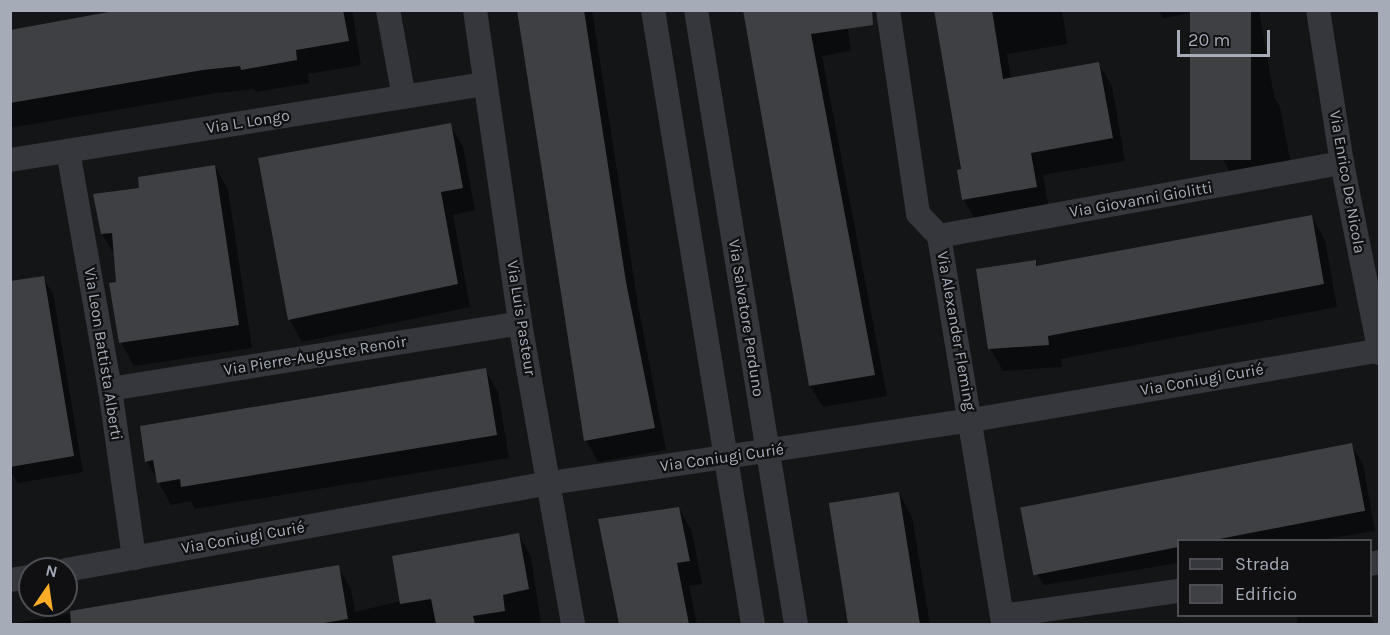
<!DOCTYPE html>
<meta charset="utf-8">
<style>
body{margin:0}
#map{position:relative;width:1390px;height:635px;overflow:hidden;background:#141517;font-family:Karla,sans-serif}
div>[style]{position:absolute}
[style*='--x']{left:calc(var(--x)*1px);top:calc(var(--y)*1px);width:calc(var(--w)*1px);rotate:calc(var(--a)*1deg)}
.shadow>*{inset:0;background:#0007}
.building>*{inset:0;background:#3e4044;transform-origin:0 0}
.street>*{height:24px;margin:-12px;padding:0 12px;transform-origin:12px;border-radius:12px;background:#35373c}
span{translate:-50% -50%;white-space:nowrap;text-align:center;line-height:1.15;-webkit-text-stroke:4.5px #101012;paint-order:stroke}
.street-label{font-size:16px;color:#a5acb8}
.frame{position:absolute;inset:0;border:12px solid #a5acb8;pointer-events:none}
.legend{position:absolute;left:1177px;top:539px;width:195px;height:78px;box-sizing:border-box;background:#101012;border:2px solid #4c4e54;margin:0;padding:8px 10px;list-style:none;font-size:18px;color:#a5acb8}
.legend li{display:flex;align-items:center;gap:12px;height:30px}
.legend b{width:30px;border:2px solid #4c4e54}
.north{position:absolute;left:18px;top:557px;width:60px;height:60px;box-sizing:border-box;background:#101012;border:2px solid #4c4e54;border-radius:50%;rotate:13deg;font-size:16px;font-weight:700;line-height:24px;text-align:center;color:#a5acb8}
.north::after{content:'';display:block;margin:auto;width:21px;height:27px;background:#fcad27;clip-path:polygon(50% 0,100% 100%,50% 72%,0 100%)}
.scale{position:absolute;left:1177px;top:30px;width:93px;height:27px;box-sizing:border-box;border:3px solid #a5acb8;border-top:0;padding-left:8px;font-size:18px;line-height:21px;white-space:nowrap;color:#a5acb8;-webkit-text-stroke:4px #101012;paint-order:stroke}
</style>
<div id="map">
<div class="shadow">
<div style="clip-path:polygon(128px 10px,352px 10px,361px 65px,308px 74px,309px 83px,256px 92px,254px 89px,216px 93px,10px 128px,10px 32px)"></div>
<div style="clip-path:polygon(519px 10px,592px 10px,638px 305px,666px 450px,598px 462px,586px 440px)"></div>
<div style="clip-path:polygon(745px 10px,847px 24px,851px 51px,822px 56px,887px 396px,823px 407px,810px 386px)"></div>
<div style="clip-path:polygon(941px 10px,1062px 10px,1067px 44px,1007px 54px,1011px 79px,1098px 63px,1112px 86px,1125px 161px,1043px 175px,1049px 209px,977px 222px,964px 200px)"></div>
<div style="clip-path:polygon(1158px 10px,1259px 10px,1274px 96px,1280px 107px,1292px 169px,1234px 179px,1221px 156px,1192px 13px,1163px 18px)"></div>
<div style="clip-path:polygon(450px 125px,463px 147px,475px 210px,453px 215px,470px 307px,302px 342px,289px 319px)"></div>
<div style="clip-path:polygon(215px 166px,228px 190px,252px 348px,134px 366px,121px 342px,116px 257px,102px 234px,141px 189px)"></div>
<div style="clip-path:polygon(1312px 217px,1325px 240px,1337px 307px,1061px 359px,1062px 367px,1003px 371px,990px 348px,1035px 261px,1038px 267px)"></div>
<div style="clip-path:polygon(43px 278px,53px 294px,83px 472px,18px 483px,10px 471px,10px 387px)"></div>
<div style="clip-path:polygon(485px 370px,498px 392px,509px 458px,195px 509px,191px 501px,171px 505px,147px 461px)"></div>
<div style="clip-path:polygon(1351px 444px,1363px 464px,1375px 531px,1319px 540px,1178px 540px,1178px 563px,1044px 585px,1032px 566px)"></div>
<div style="clip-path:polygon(899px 493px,912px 517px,930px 624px,851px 624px,831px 504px)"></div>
<div style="clip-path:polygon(679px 508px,692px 532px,702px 584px,689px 586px,697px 624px,620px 624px,600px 521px)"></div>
<div style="clip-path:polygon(519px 535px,531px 557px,541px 624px,10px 624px,338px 567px,351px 589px,355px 612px,401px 601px)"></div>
<div style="clip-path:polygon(1370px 613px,1374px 624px,1298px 624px,1297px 616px)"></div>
</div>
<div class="building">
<div style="clip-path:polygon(120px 10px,343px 10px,349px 41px,296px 50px,297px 60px,241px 70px,240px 66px,203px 70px,10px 103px,10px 30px)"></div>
<div style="clip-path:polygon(517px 10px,584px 10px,626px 282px,655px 428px,584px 441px)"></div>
<div style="clip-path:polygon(743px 10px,872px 10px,873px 25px,811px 34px,875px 375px,809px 386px)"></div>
<div style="clip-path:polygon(934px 10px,992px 10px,1003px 79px,1099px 62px,1113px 138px,1031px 153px,1037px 187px,962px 200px,957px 170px,961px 169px)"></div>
<div style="left:1190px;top:10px;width:61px;height:150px"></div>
<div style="clip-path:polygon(451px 123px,463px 188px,441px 192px,458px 284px,288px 320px,258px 158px)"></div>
<div style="clip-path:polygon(215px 165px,239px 325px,119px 343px,109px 283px,116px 282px,112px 233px,101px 234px,93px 194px,139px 188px,138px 177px)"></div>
<div style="clip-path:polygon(1312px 215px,1324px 284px,1048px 336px,1049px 345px,988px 349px,976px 269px,1036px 260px,1036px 266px)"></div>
<div style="clip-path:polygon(44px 276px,74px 456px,10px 467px,10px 281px)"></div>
<div style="clip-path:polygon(486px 368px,497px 435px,181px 487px,180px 479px,157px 483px,153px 460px,145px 462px,140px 426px)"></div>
<div style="left:1352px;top:443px;width:69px;height:338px;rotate:79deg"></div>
<div style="left:899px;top:492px;width:134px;height:71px;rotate:81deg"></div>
<div style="clip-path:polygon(679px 507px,690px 561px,677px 563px,689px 624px,619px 624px,598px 519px)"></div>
<div style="clip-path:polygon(519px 533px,529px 589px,503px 595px,505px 611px,473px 616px,475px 624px,436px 624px,431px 599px,400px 604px,392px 556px)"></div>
<div style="clip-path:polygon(339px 565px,348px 619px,318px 624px,71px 624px,70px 611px)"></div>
</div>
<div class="street">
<div style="--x:388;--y:10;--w:88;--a:79.6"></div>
<div style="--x:475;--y:10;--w:316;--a:81.8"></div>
<div style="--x:520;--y:323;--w:306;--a:80"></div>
<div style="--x:653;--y:10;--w:622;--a:80.75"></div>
<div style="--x:696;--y:10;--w:622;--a:80.75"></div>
<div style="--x:888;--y:10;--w:206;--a:81.6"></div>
<div style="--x:918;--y:214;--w:30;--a:46"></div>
<div style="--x:939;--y:236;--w:393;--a:80.6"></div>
<div style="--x:1318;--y:10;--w:155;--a:81.1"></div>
<div style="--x:1342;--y:163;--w:194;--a:78.7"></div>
<div style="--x:68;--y:151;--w:242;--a:80"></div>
<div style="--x:110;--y:389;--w:171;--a:81.9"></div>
<div style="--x:10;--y:160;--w:481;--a:-9.1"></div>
<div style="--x:939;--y:236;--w:410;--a:-10.3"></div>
<div style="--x:110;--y:389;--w:415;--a:-9.1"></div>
<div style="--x:1370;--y:564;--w:10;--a:-11"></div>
<div style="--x:66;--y:570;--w:492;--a:-10.2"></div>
<div style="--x:550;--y:483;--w:427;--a:-8.5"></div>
<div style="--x:972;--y:420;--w:414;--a:-9.7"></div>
<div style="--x:10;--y:580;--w:20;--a:-9"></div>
<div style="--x:1002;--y:616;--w:178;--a:-8.1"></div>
</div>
<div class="street-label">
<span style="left:248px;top:122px;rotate:-9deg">Via L. Longo</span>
<span style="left:1347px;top:182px;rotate:80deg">Via Enrico De Nicola</span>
<span style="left:1141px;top:200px;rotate:-10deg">Via Giovanni Giolitti</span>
<span style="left:521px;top:318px;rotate:81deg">Via Luis Pasteur</span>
<span style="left:746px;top:318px;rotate:81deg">Via Salvatore Perduno</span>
<span style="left:956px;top:331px;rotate:80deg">Via Alexander Fleming</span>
<span style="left:103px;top:354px;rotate:81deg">Via Leon Battista Alberti</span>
<span style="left:315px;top:356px;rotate:-9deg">Via Pierre-Auguste Renoir</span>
<span style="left:1202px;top:380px;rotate:-10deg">Via Coniugi Curié</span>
<span style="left:722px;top:458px;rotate:-8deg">Via Coniugi Curié</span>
<span style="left:243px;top:538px;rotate:-10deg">Via Coniugi Curié</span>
</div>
<div class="frame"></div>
<ul class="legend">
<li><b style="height:8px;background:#35373c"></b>Strada</li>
<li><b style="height:16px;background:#3e4044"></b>Edificio</li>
</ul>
<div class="north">N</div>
<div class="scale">20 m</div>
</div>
